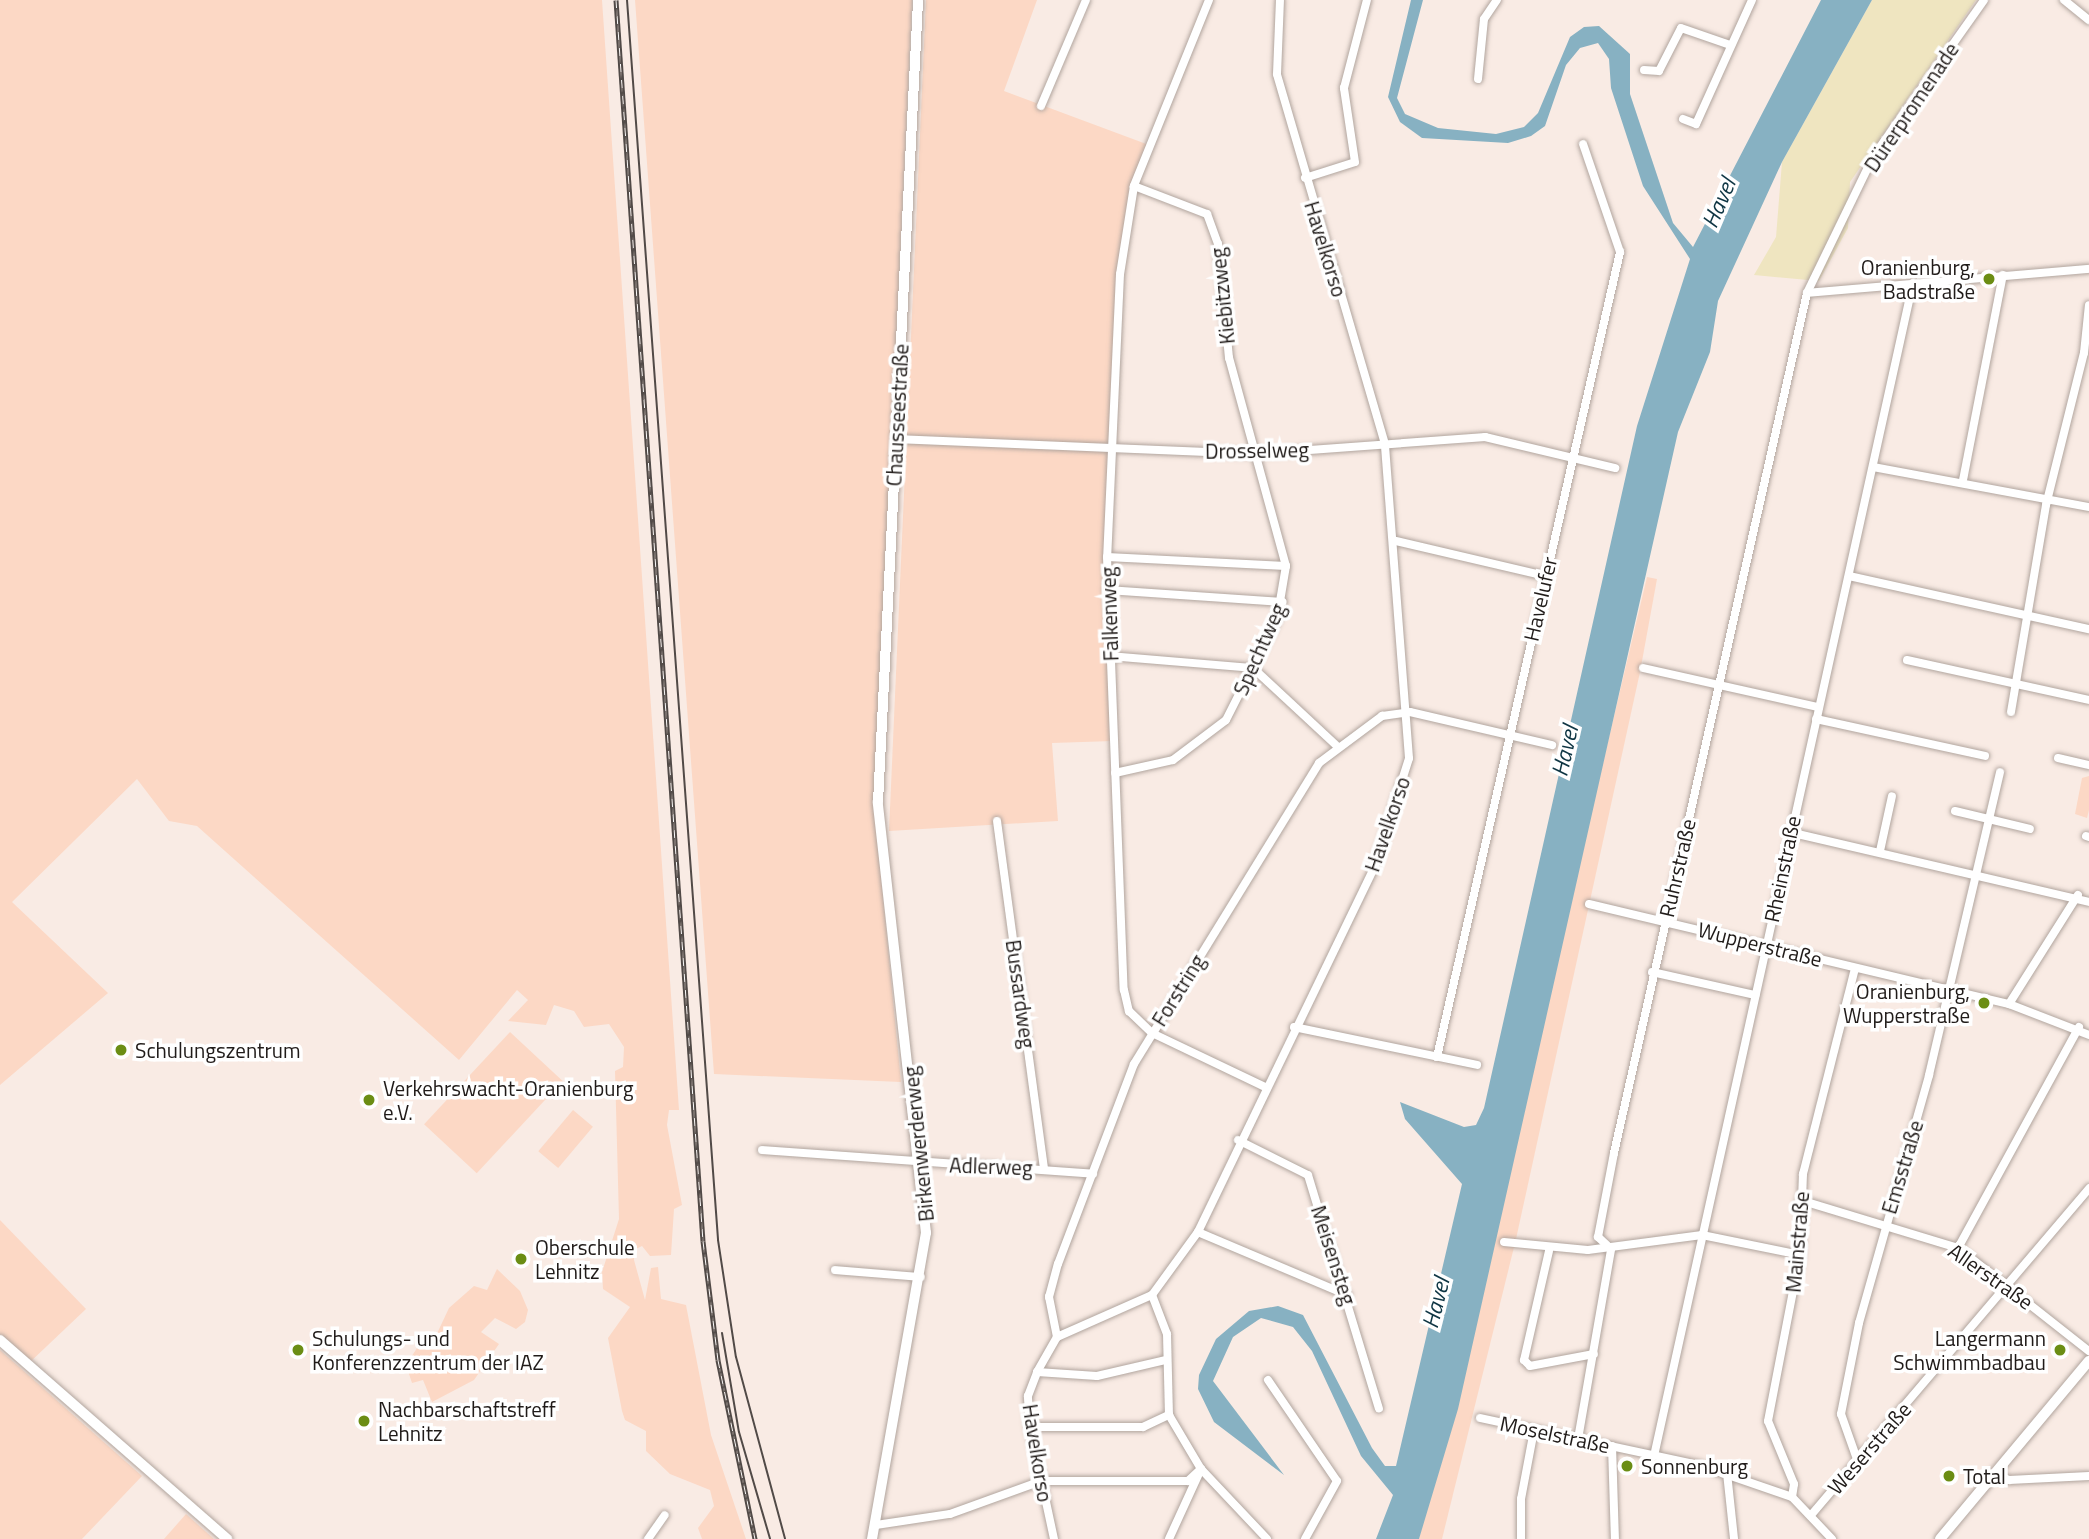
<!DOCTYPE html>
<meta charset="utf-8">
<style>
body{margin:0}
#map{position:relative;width:2089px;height:1539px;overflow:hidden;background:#f9ebe4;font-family:"Titillium Web",sans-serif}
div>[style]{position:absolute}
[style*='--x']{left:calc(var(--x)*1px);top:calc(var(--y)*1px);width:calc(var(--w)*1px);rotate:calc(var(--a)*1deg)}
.green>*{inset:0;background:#fcd8c5;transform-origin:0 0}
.sand>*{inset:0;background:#efe5c0}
.water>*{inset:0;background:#87b1c2}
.roads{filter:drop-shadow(0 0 2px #b1a59e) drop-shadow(0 0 2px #b1a59e)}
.street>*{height:8px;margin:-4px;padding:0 4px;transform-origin:4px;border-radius:4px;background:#fff}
.secondary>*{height:10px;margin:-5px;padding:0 5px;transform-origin:5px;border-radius:5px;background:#fff}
.tram>*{height:2px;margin:-1px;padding:0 1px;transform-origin:1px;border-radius:1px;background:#514a47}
.rail>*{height:5px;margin-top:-2.5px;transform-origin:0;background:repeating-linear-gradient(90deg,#fff 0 8px,#514a47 0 16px);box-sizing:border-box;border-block:2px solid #514a47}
.dots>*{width:19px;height:19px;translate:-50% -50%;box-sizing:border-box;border:4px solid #fff;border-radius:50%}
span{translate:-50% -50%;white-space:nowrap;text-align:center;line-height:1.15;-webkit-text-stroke:7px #fff;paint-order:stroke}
.street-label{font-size:21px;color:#201b19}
.poi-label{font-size:21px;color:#201b19}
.right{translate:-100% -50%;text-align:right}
.left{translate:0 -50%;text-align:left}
.water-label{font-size:23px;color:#0e3543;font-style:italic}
</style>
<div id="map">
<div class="green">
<div style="clip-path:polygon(0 0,602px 0,679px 1110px,669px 1110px,667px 1125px,682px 1205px,674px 1209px,671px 1255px,650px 1256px,642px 1246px,634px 1250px,634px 1260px,645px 1300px,651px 1268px,658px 1267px,661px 1299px,686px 1305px,711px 1435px,746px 1539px,702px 1539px,698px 1528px,714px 1506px,710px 1490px,670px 1474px,646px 1451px,646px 1431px,625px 1420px,622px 1411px,608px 1338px,630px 1307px,603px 1289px,602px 1272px,619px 1219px,615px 1071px,623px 1067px,624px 1047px,609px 1024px,584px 1027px,574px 1011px,554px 1005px,546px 1025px,508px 1021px,528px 1000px,517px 990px,459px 1060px,197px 826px,169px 821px,137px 779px,12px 902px,108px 993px,0 1085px)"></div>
<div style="clip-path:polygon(635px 0,912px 0,874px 804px,901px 1082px,714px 1074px)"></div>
<div style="clip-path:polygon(926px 0,1037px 0,1004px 91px,1149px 145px,1134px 186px,1120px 274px,1109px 448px,1113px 741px,1052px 743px,1058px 821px,889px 831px)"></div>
<div style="clip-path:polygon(1647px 577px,1657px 579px,1640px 672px,1516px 1239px,1442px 1539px,1419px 1539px)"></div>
<div style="clip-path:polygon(2089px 776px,2089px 810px,2087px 818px,2075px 814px,2082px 778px)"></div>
<div style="left:510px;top:1032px;width:72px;height:126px;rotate:43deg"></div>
<div style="left:573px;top:1110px;width:26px;height:54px;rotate:40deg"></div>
<div style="clip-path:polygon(0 1220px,86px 1309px,28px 1364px,0 1340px)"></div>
<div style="clip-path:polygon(497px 1269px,520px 1291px,528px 1310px,525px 1322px,516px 1329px,495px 1318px,481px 1332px,499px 1344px,474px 1380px,432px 1402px,423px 1380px,412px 1383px,406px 1365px,419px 1345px,433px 1342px,449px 1308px,474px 1286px,487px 1290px)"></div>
<div style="clip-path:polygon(0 1350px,142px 1476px,82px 1539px,0 1539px)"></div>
<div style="clip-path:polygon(186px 1514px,214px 1539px,164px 1539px)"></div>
</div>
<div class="sand">
<div style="clip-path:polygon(1872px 0,1976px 0,1850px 182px,1848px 228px,1819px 281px,1754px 275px,1776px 237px,1782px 162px)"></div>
</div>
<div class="water">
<div style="clip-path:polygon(1411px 0,1423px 0,1397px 98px,1405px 114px,1438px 128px,1496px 134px,1524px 127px,1538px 113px,1570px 37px,1584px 27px,1599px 26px,1630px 54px,1630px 94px,1673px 223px,1693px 247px,1821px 0,1872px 0,1782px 162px,1718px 301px,1710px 352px,1678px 432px,1458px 1409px,1419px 1539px,1376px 1539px,1393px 1495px,1361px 1456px,1312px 1351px,1293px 1327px,1261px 1318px,1233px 1337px,1213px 1381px,1284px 1475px,1214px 1422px,1198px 1389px,1199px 1375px,1216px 1339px,1249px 1311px,1278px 1306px,1303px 1315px,1372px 1448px,1385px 1466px,1396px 1466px,1462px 1184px,1405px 1119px,1400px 1102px,1464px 1127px,1476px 1125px,1484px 1108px,1637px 426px,1690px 259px,1643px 186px,1611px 88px,1609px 59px,1598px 43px,1580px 48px,1566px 65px,1545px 126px,1531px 136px,1508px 143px,1422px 138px,1400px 122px,1388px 97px)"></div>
</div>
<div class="roads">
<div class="street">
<div style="--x:1209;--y:0;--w:201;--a:112"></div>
<div style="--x:1134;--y:186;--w:89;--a:99"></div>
<div style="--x:1120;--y:274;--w:283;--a:92.6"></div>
<div style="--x:1107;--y:557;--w:433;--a:87.8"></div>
<div style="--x:1124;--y:990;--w:22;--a:77"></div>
<div style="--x:1129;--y:1011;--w:32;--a:44"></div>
<div style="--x:1152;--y:1033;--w:125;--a:25.5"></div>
<div style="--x:2064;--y:0;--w:32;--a:39"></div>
<div style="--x:1644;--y:70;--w:15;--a:4"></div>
<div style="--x:1659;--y:71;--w:48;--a:-62.9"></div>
<div style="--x:1681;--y:28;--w:52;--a:19.1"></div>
<div style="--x:1478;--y:79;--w:60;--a:-84.3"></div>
<div style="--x:1484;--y:19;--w:23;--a:-56"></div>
<div style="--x:1041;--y:106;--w:115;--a:-67"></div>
<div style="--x:1683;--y:119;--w:14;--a:21"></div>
<div style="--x:1696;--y:124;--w:136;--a:-65.7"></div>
<div style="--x:1305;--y:178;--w:52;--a:-17.7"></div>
<div style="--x:1355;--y:162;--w:75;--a:-98.5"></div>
<div style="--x:1344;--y:88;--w:91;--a:-75.4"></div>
<div style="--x:1807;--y:293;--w:283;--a:-4.9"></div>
<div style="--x:895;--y:439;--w:360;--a:2.4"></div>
<div style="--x:1255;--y:454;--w:231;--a:-4.2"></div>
<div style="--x:1485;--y:437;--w:134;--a:13.4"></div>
<div style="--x:1873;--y:467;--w:220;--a:10.5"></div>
<div style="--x:1963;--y:480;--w:209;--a:-79"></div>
<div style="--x:1396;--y:541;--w:153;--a:13.2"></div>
<div style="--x:1107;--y:557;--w:179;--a:2.9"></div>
<div style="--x:1849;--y:576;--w:246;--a:12.5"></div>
<div style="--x:1107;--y:590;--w:176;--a:3.9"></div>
<div style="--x:1110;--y:656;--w:144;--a:4.8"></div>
<div style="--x:1253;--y:668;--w:113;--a:42.9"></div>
<div style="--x:1907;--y:660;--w:186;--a:12.4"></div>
<div style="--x:1643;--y:668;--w:179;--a:12.6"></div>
<div style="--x:2011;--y:712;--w:210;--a:-80.4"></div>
<div style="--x:2046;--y:505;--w:157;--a:-76"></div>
<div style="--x:2084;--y:353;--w:48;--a:-84.1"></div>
<div style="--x:1816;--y:719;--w:173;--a:12.3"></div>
<div style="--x:2058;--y:758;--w:32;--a:13"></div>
<div style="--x:1115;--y:773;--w:59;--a:-12.6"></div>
<div style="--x:1173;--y:760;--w:66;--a:-37"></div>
<div style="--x:1226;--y:720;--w:113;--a:-63.2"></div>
<div style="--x:1277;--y:619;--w:54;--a:-80.4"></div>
<div style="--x:1286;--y:566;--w:216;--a:-105.3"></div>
<div style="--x:1229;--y:358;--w:115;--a:-95.5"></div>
<div style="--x:1218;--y:244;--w:32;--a:-110"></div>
<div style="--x:1207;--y:214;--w:78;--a:-159"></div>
<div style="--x:1955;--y:811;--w:77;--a:13.5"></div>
<div style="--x:997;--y:821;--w:350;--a:82.3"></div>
<div style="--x:1789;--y:832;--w:308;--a:13.1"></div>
<div style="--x:2086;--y:836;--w:3;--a:18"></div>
<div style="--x:1880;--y:851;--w:56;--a:-77.7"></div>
<div style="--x:1589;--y:904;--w:432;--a:13.4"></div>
<div style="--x:2009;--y:1004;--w:86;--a:21.2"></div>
<div style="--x:1652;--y:972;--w:106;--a:12.6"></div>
<div style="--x:2009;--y:1004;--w:129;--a:-57.7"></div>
<div style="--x:1294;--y:1027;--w:187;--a:11.7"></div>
<div style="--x:1437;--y:1057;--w:826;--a:-77.19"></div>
<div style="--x:1620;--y:252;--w:114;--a:-108.9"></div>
<div style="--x:1238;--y:1140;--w:78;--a:26.6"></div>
<div style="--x:1308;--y:1175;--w:244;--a:73.1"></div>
<div style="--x:762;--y:1150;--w:332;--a:4.1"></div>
<div style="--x:1800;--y:1200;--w:165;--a:16.9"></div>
<div style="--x:1958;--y:1248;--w:167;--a:38.2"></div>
<div style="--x:1198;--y:1232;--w:162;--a:22.9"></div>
<div style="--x:1504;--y:1242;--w:84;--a:5.4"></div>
<div style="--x:1588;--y:1250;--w:115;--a:-7.5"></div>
<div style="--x:1702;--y:1235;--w:100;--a:11.5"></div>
<div style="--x:1958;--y:1248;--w:252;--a:-61.3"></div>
<div style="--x:1549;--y:1251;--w:112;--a:102.9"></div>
<div style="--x:1524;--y:1360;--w:8;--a:45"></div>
<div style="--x:1530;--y:1366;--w:65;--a:-10.6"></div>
<div style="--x:835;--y:1270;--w:86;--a:4.7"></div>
<div style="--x:1152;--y:1295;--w:42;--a:69"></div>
<div style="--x:1167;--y:1334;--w:81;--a:88.6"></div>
<div style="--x:1169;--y:1415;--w:63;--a:59.3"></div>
<div style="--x:1201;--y:1469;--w:77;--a:114.6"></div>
<div style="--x:1057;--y:1337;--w:41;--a:-101.3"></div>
<div style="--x:1049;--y:1297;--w:34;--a:-75"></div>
<div style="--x:1058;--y:1264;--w:214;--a:-69.2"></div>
<div style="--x:1134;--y:1064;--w:353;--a:-58.4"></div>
<div style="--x:1319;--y:763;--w:79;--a:-36.7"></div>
<div style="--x:1382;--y:716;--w:28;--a:-8"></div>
<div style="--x:1410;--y:712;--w:146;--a:13.1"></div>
<div style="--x:1037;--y:1372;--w:60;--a:3.8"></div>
<div style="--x:1097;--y:1376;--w:71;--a:-13.1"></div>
<div style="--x:1268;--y:1380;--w:122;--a:55.7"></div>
<div style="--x:1337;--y:1481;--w:66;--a:118.9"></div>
<div style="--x:1480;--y:1418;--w:224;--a:12.1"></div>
<div style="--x:1699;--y:1465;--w:98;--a:19"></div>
<div style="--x:1030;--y:1427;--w:113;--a:0"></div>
<div style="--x:1143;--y:1427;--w:29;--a:-25"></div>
<div style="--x:1578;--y:1439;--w:193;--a:-80.1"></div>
<div style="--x:1611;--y:1249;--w:18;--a:-137"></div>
<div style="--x:1598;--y:1237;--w:86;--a:-79.2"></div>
<div style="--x:1614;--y:1153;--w:881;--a:-77.35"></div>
<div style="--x:1807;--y:293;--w:151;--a:-64.1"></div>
<div style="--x:1873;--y:157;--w:192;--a:-54.7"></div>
<div style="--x:1612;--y:1446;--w:93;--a:88.2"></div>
<div style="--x:1654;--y:1456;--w:1201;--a:-77.55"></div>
<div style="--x:1858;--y:1462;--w:51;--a:-109.5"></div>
<div style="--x:1841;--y:1414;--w:93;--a:-78.8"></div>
<div style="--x:1859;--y:1323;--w:258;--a:-74.2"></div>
<div style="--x:1929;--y:1075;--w:311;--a:-76.8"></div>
<div style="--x:1727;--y:1473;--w:66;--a:83.9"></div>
<div style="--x:1996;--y:1475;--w:14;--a:21"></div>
<div style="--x:2009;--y:1480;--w:80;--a:-2.9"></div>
<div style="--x:1812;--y:1514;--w:428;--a:-49.6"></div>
<div style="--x:876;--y:1525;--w:75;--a:-8.5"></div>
<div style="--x:950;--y:1514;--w:97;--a:-19.9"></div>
<div style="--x:1041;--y:1481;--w:147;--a:0"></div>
<div style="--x:1188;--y:1481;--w:18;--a:-43"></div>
<div style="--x:1201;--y:1469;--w:96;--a:46.7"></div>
<div style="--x:648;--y:1539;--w:29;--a:-55"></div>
<div style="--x:1054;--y:1539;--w:115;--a:-102.1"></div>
<div style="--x:1030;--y:1427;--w:31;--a:-94"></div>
<div style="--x:1028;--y:1396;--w:26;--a:-69"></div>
<div style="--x:1037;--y:1372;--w:40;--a:-60.3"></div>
<div style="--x:1057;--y:1337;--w:104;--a:-23.9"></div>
<div style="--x:1152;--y:1295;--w:78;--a:-53.9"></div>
<div style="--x:1198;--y:1232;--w:404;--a:-64.2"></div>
<div style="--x:1374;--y:868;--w:115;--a:-72.3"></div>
<div style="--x:1409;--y:758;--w:315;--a:-94.4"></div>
<div style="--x:1385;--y:444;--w:385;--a:-106.3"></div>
<div style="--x:1277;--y:74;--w:74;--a:-87.7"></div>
<div style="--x:1521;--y:1539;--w:40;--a:-90"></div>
<div style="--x:1521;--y:1499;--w:70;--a:-79.3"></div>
<div style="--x:1832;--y:1539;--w:58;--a:-133.6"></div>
<div style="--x:1792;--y:1497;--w:13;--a:-81"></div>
<div style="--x:1794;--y:1484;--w:68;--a:-112.4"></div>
<div style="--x:1768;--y:1421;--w:169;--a:-79.1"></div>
<div style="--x:1800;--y:1255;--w:81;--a:-87.9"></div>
<div style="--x:1803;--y:1174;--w:211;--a:-75.8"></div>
</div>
<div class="secondary">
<div style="--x:0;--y:1340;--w:302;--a:41.2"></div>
<div style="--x:872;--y:1539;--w:311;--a:-80"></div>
<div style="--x:926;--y:1233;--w:434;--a:-96.4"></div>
<div style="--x:878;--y:802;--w:803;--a:-87.14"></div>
<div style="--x:1940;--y:1539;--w:232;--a:-50.1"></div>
</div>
</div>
<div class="tram">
<div style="--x:627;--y:0;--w:1243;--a:85.8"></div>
<div style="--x:718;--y:1240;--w:118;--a:81.3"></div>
<div style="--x:736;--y:1357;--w:188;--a:74.9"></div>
<div style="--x:722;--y:1333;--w:100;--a:80.3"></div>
<div style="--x:739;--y:1432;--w:111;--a:73.8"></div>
</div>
<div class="rail">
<div style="--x:616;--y:0;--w:1244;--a:85.99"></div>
<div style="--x:703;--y:1241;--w:120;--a:82.8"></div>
<div style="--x:718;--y:1360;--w:183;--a:78.3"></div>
</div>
<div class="dots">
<div style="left:1989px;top:279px;background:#6b8d14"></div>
<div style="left:1984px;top:1003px;background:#6b8d14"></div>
<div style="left:121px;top:1050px;background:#6b8d14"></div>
<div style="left:369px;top:1100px;background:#6b8d14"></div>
<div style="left:521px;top:1259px;background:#6b8d14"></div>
<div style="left:298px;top:1350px;background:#6b8d14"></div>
<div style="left:2060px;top:1350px;background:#6b8d14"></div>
<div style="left:364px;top:1421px;background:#6b8d14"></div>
<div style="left:1627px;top:1466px;background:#6b8d14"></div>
<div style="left:1949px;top:1476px;background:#6b8d14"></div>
</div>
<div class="street-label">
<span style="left:1911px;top:107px;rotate:-56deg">Dürerpromenade</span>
<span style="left:1326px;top:249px;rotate:73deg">Havelkorso</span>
<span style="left:1222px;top:296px;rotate:-96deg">Kiebitzweg</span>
<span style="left:897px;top:415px;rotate:-87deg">Chausseestraße</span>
<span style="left:1257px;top:450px;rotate:-1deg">Drosselweg</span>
<span style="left:1540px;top:599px;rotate:-77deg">Havelufer</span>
<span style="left:1109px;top:614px;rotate:-92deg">Falkenweg</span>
<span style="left:1259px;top:649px;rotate:-66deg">Spechtweg</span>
<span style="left:1387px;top:824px;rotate:-71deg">Havelkorso</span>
<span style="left:1677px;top:868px;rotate:-77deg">Ruhrstraße</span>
<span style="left:1782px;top:869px;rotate:-78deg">Rheinstraße</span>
<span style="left:1760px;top:944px;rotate:14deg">Wupperstraße</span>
<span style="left:1178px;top:990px;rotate:-58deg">Forstring</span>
<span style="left:1021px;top:994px;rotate:82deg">Bussardweg</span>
<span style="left:918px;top:1144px;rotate:-96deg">Birkenwerderweg</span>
<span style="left:991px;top:1166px;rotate:2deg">Adlerweg</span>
<span style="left:1902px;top:1167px;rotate:-73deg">Emsstraße</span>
<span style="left:1797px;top:1242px;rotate:-85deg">Mainstraße</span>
<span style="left:1334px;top:1255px;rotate:72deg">Meisensteg</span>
<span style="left:1991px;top:1276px;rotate:35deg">Allerstraße</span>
<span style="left:1555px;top:1434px;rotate:12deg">Moselstraße</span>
<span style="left:1869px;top:1448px;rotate:-49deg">Weserstraße</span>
<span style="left:1038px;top:1453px;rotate:81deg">Havelkorso</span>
</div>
<div class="poi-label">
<span class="right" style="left:1975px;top:279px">Oranienburg,<br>Badstraße</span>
<span class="right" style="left:1970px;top:1003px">Oranienburg,<br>Wupperstraße</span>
<span class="left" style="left:135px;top:1050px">Schulungszentrum</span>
<span class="left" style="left:383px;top:1100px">Verkehrswacht-Oranienburg<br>e.V.</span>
<span class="left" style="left:535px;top:1259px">Oberschule<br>Lehnitz</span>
<span class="left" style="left:312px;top:1350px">Schulungs- und<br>Konferenzzentrum der IAZ</span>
<span class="right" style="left:2046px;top:1350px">Langermann<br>Schwimmbadbau</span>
<span class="left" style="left:378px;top:1421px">Nachbarschaftstreff<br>Lehnitz</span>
<span class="left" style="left:1641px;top:1466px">Sonnenburg</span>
<span class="left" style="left:1963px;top:1476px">Total</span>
</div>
<div class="water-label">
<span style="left:1719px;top:203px;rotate:-67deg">Havel</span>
<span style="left:1565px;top:751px;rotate:-77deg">Havel</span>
<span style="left:1436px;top:1303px;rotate:-76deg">Havel</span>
</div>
</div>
